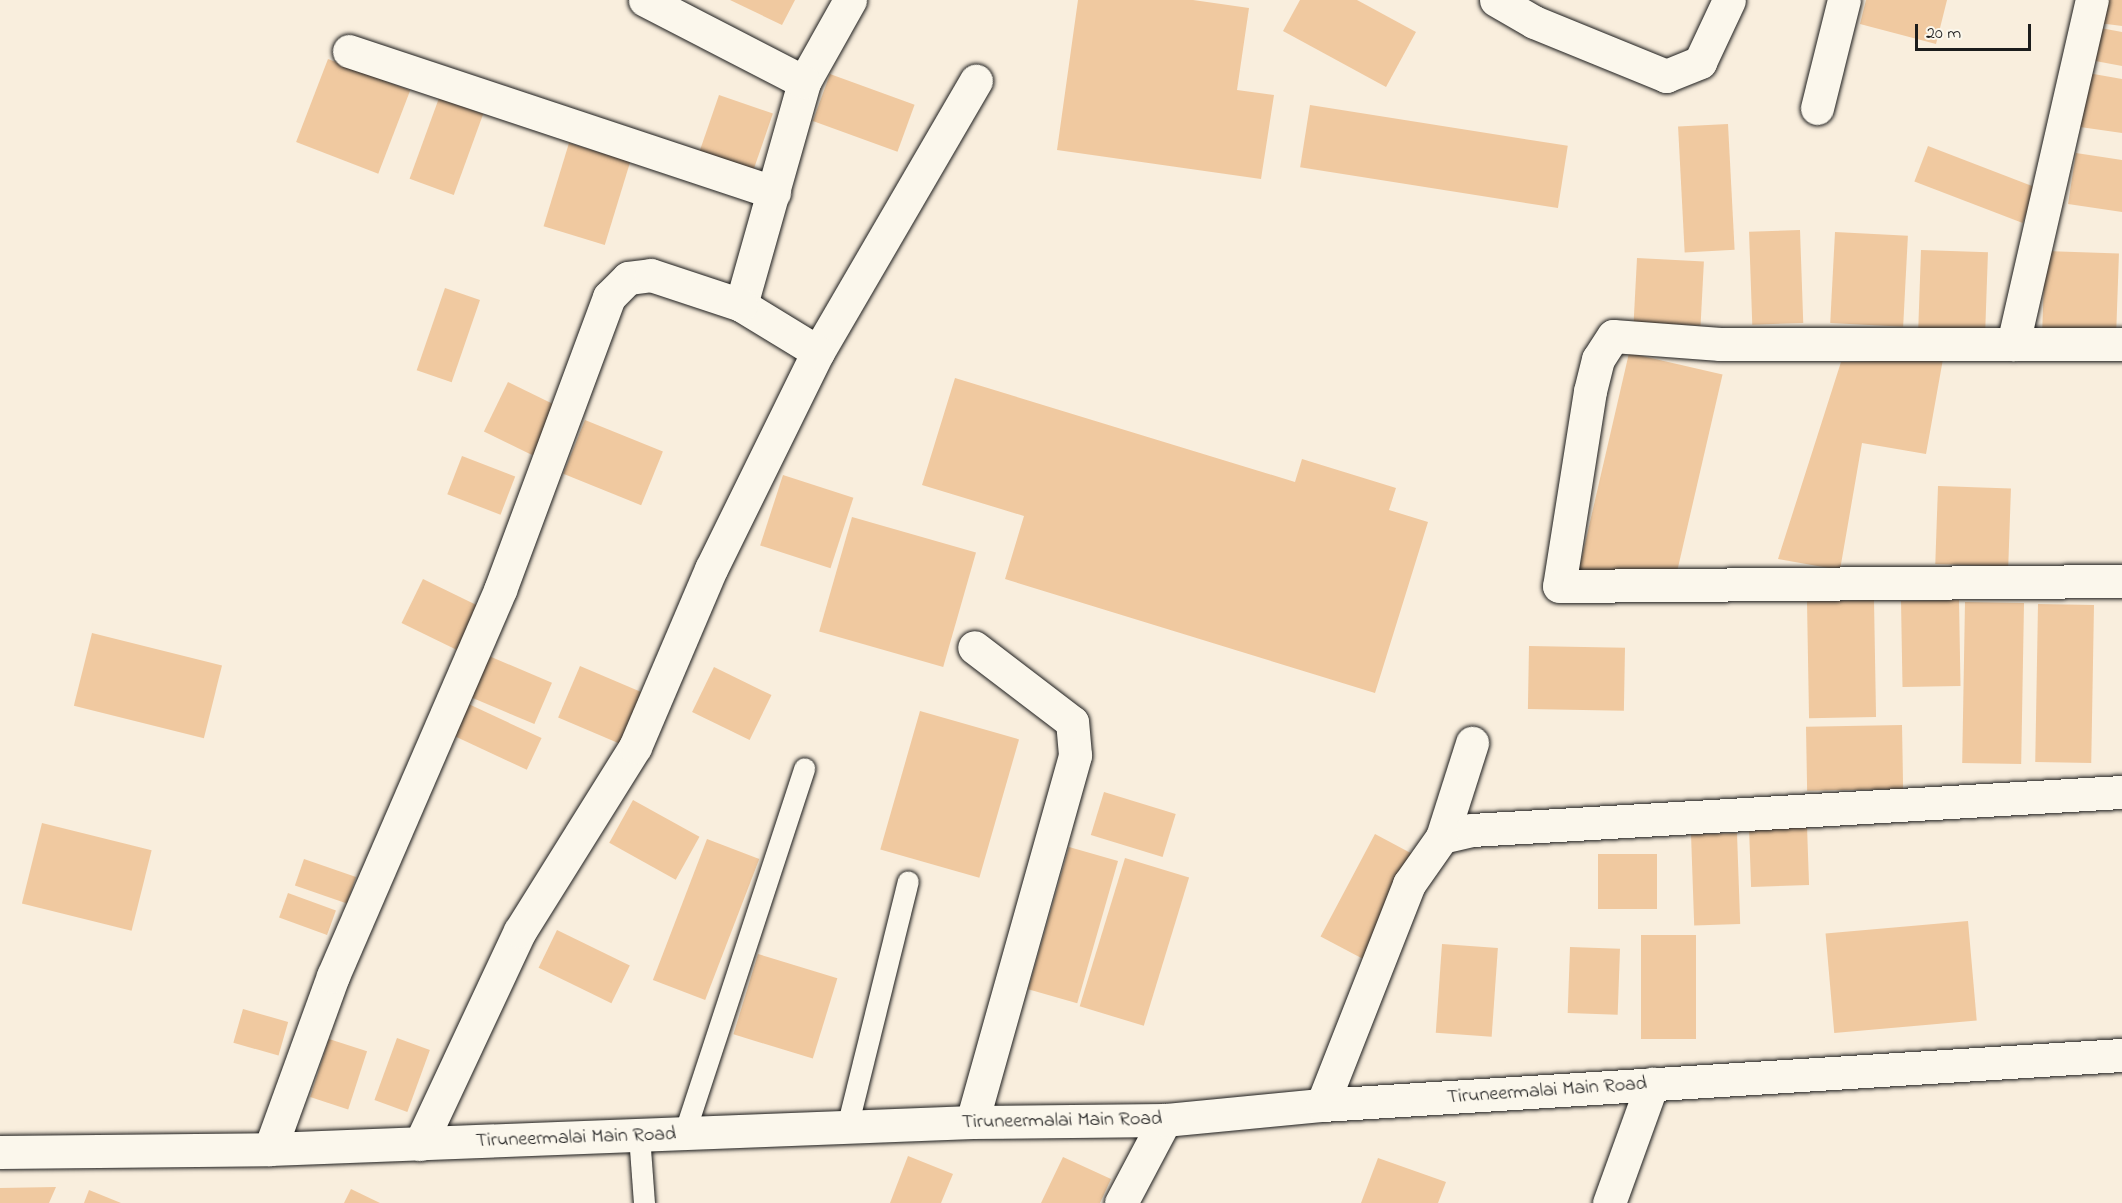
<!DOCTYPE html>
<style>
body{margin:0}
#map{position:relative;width:2122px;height:1203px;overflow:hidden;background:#f9eedd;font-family:"Indie Flower",sans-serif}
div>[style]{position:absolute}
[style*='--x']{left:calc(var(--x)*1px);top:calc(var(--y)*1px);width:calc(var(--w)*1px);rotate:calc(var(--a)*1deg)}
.building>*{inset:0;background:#f0c9a0;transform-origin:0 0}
.roads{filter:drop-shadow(0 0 2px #1c1c1c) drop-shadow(0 0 2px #1c1c1c)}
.lane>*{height:21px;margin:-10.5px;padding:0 10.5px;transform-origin:10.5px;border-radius:10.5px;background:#fbf7ec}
.street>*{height:33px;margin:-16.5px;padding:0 16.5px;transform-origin:16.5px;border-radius:16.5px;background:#fbf7ec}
.secondary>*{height:33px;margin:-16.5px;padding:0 16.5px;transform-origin:16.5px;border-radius:16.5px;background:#fbf7ec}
span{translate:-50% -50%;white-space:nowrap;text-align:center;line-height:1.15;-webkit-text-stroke:6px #fbf7ec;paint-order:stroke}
.street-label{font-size:20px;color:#1c1c1c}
.scale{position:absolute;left:1915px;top:24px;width:116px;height:27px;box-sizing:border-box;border:3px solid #1c1c1c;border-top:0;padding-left:8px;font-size:18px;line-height:21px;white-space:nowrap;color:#1c1c1c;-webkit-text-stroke:4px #fbf7ec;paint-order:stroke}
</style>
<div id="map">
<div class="building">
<div style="clip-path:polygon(730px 0,795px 0,782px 25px)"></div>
<div style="clip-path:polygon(1078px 0,1193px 0,1249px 8px,1237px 90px,1274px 95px,1261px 179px,1057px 150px)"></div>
<div style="clip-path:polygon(1300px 0,1357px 0,1416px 32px,1386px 87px,1283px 31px)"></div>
<div style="clip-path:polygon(1866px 0,1947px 0,1936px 44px,1860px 24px)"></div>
<div style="clip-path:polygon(2102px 0,2122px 0,2122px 26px,2099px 23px)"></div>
<div style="clip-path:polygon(2095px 27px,2122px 32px,2122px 66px,2090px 60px)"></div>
<div style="left:328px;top:59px;width:88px;height:89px;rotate:21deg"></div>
<div style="clip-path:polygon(2088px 73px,2122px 79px,2122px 133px,2080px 127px)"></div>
<div style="left:830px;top:74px;width:90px;height:50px;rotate:20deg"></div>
<div style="left:719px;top:95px;width:57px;height:64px;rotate:19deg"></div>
<div style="left:439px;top:98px;width:47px;height:86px;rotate:20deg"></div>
<div style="left:1310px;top:105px;width:261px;height:63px;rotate:9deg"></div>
<div style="left:1728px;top:124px;width:126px;height:50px;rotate:87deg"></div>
<div style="left:569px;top:143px;width:64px;height:87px;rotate:17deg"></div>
<div style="left:1928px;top:146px;width:116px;height:38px;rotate:21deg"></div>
<div style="clip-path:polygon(2076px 153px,2122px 160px,2122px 212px,2068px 204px)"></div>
<div style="left:1800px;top:230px;width:93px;height:51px;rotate:88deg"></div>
<div style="left:1835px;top:232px;width:73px;height:91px;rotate:3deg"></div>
<div style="left:1921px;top:250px;width:67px;height:79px;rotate:2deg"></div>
<div style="left:2045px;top:251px;width:74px;height:78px;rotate:2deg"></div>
<div style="left:1637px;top:258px;width:67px;height:64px;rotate:3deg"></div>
<div style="left:445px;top:288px;width:37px;height:87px;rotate:19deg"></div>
<div style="left:1629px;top:353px;width:96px;height:227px;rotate:13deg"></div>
<div style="clip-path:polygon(1943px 359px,1926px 454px,1862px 443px,1840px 570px,1778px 559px,1841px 362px)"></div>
<div style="clip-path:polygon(955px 378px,1295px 482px,1302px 459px,1396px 488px,1389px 510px,1428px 522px,1375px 693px,1005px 579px,1024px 516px,922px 485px)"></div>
<div style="left:508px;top:382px;width:57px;height:55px;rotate:26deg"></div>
<div style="left:585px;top:420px;width:84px;height:58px;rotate:22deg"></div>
<div style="left:462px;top:456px;width:57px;height:41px;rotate:21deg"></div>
<div style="left:783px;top:475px;width:74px;height:74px;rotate:18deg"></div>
<div style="left:1938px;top:486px;width:73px;height:78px;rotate:2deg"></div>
<div style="left:852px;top:517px;width:129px;height:119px;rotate:16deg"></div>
<div style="left:423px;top:579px;width:68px;height:49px;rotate:26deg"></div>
<div style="left:1874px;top:600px;width:117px;height:67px;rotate:89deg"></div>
<div style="left:1959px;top:600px;width:86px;height:58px;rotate:89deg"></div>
<div style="left:1965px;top:602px;width:59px;height:161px;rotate:1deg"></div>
<div style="left:2038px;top:604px;width:56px;height:158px;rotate:1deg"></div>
<div style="left:92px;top:633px;width:134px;height:75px;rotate:14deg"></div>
<div style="left:1529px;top:646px;width:96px;height:63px;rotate:1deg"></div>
<div style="left:482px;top:653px;width:76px;height:45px;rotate:23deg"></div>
<div style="left:580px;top:666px;width:69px;height:56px;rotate:23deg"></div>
<div style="left:714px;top:667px;width:64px;height:50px;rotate:26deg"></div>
<div style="left:460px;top:700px;width:90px;height:35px;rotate:25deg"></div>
<div style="left:920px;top:711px;width:103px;height:144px;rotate:16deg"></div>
<div style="left:1902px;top:725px;width:64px;height:96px;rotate:89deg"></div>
<div style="left:1104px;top:792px;width:75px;height:45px;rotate:17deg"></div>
<div style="left:633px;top:800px;width:76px;height:49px;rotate:29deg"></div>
<div style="left:42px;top:823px;width:113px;height:83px;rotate:14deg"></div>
<div style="left:1807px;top:826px;width:59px;height:58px;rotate:88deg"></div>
<div style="left:1737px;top:833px;width:91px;height:46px;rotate:88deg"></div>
<div style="left:1375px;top:834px;width:52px;height:116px;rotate:28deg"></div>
<div style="left:707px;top:839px;width:56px;height:151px;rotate:21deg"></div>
<div style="left:1069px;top:847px;width:51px;height:148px;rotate:16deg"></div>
<div style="left:1598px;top:854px;width:59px;height:55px"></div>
<div style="left:1125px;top:858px;width:67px;height:155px;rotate:17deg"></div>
<div style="left:304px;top:859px;width:55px;height:28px;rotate:19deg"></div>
<div style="left:288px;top:893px;width:51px;height:26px;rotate:20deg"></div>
<div style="left:1968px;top:921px;width:100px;height:143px;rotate:85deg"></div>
<div style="left:557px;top:930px;width:81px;height:42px;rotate:26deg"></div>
<div style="left:1641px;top:935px;width:55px;height:104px"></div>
<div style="left:1442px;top:944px;width:56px;height:89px;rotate:4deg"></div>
<div style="left:1570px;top:947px;width:50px;height:66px;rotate:2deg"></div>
<div style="left:758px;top:954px;width:83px;height:84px;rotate:17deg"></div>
<div style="left:243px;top:1009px;width:47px;height:35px;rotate:16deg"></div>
<div style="left:397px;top:1038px;width:35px;height:66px;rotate:20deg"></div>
<div style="left:329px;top:1039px;width:40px;height:61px;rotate:18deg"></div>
<div style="clip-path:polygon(908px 1156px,953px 1174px,941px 1203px,890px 1203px)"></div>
<div style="clip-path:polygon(1063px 1157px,1111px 1179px,1100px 1203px,1041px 1203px)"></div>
<div style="clip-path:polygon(1378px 1158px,1446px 1182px,1438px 1203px,1361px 1203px)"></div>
<div style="clip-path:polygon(56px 1187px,49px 1203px,0 1203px,0 1188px)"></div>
<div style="clip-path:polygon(351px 1189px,380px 1203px,344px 1203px)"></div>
<div style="clip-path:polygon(89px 1190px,121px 1203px,84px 1203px)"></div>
</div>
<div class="roads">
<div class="lane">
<div style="--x:847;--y:1127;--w:253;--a:-76.1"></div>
<div style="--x:684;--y:1134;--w:385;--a:-71.8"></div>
<div style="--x:639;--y:1135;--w:68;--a:85.8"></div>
</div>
<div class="street">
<div style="--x:1496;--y:0;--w:44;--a:30.1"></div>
<div style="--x:1534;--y:22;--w:143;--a:22.2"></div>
<div style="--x:1666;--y:76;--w:37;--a:-22"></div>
<div style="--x:1700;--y:62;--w:68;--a:-64.9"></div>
<div style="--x:349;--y:51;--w:448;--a:18.4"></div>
<div style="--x:804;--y:82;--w:94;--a:-60.7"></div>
<div style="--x:1817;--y:108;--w:111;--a:-76"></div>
<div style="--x:2013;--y:344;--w:353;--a:-77.1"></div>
<div style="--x:2122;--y:344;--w:402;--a:180"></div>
<div style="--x:1720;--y:344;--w:107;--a:-175.7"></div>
<div style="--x:1613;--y:336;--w:27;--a:123"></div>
<div style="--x:1598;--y:359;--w:33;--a:104"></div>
<div style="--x:1590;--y:391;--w:197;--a:99"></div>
<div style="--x:1559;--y:586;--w:563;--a:-0.51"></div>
<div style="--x:818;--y:352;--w:314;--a:-59.8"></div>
<div style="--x:1442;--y:837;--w:99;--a:-72.3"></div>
<div style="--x:1322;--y:1105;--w:238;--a:-68.5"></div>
<div style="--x:1409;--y:884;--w:57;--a:-54.9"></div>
<div style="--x:1442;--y:837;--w:31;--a:-13"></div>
<div style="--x:1472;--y:830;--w:651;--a:-3.35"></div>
<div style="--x:972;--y:1122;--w:381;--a:-74.3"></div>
<div style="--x:1075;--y:755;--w:33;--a:-95"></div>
<div style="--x:1072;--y:722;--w:123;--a:-142.6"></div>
<div style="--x:420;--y:1144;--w:235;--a:-64.9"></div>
<div style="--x:520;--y:931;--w:217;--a:-58"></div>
<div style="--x:635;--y:747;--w:194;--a:-66.9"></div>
<div style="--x:711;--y:569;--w:242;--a:-63.8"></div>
<div style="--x:818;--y:352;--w:90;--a:-148.6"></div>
<div style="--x:741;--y:305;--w:232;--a:-74.2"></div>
<div style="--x:804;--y:82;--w:179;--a:-152.7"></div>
<div style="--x:270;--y:1149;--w:184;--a:-70"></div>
<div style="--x:333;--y:976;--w:421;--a:-66.6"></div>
<div style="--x:500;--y:590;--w:313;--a:-69.6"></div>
<div style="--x:609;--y:297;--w:27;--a:-45"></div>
<div style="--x:628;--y:278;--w:23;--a:-7"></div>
<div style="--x:651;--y:275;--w:95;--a:18.4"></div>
<div style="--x:1121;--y:1203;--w:94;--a:-62.1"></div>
<div style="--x:1609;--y:1203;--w:127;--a:-70.1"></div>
</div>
<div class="secondary">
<div style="--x:0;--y:1152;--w:270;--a:-0.6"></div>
<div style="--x:270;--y:1149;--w:703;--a:-2.2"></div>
<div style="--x:972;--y:1122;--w:193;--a:-0.6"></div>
<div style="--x:1165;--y:1120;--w:158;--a:-5.5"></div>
<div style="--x:1322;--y:1105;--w:802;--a:-3.58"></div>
</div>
</div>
<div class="street-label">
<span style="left:1547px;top:1091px;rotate:-4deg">Tiruneermalai Main Road</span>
<span style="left:1062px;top:1121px;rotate:-1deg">Tiruneermalai Main Road</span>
<span style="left:576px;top:1138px;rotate:-2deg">Tiruneermalai Main Road</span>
</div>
<div class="scale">20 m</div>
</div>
